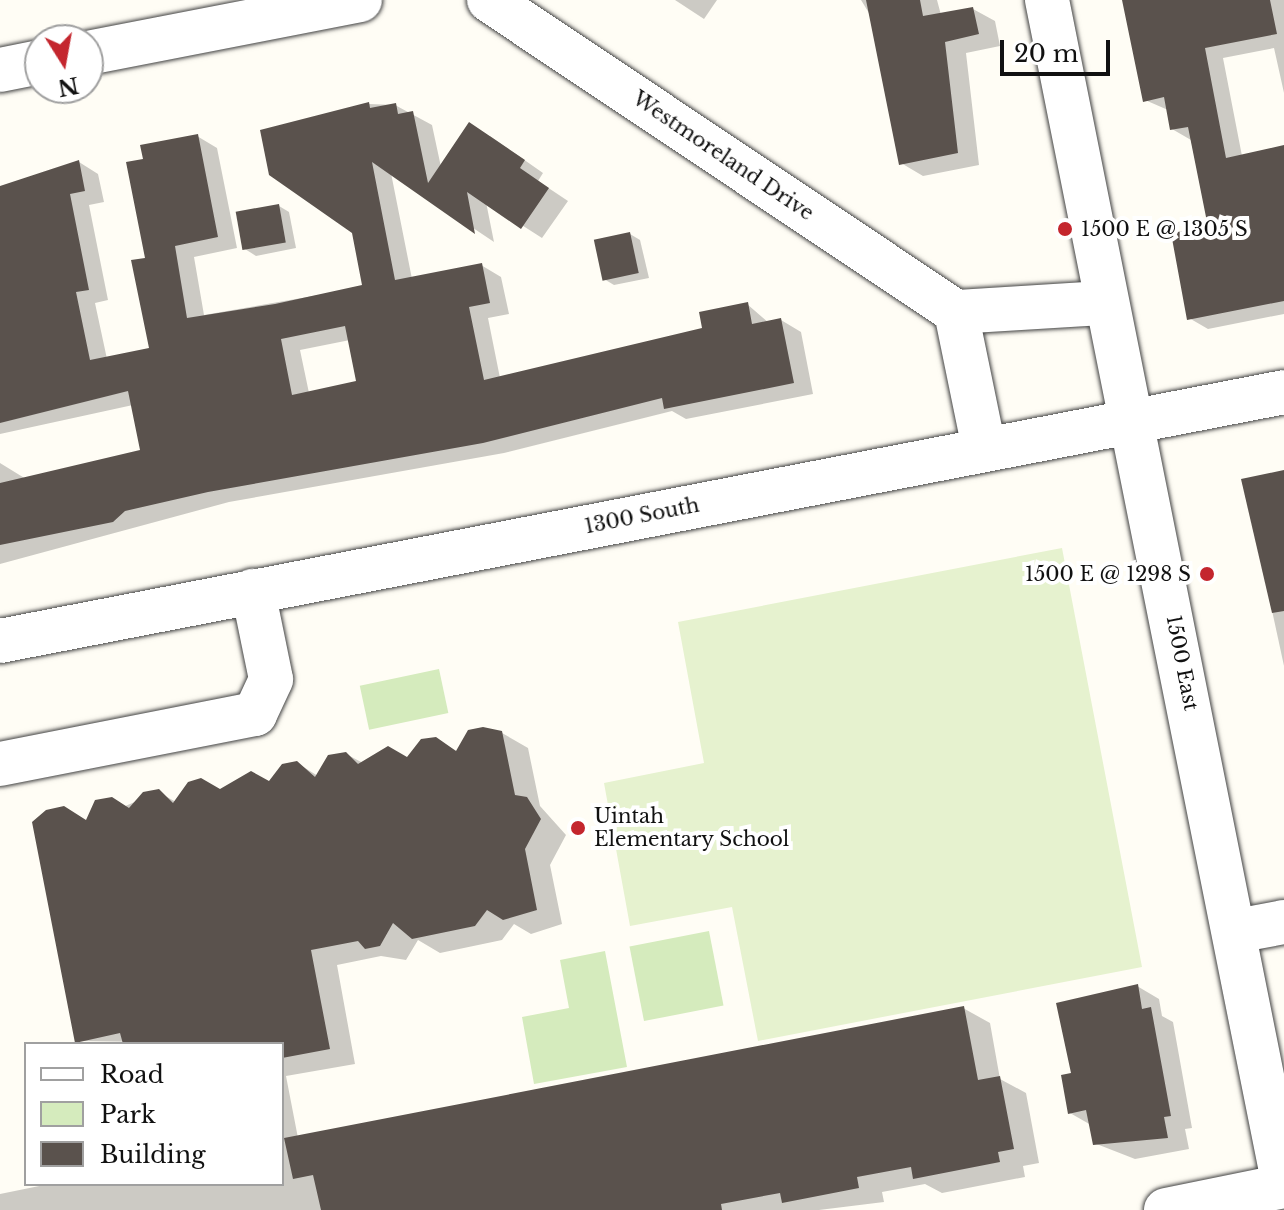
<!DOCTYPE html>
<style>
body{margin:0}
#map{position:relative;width:1284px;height:1210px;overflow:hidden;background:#fffdf5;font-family:"Libre Baskerville",serif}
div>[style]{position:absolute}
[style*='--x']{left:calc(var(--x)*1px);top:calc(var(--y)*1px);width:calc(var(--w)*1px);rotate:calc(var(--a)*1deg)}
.green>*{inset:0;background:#d5ebbd;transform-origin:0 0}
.pitch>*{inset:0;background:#e6f2cf}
.shadow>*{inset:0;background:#0003}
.building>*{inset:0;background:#5a524d;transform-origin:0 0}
.roads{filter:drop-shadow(0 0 2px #444) drop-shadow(0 0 2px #444)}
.minor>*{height:44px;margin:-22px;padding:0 22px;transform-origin:22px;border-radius:22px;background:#fff}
.dots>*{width:22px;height:22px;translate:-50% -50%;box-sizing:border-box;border:4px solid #fff;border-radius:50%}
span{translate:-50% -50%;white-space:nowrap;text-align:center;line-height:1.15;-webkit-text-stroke:8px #fff;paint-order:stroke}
.street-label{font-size:20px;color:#111}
.poi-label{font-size:20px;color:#111}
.left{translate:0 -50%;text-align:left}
.right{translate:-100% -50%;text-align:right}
.legend{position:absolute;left:24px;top:1042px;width:260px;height:144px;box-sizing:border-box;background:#fff;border:2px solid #a0a0a0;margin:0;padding:10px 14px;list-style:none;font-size:24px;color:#111}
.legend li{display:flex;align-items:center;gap:16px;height:40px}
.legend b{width:40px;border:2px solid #a0a0a0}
.north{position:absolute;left:24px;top:24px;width:80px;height:80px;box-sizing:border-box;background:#fff;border:2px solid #a0a0a0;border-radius:50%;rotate:169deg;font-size:22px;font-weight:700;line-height:32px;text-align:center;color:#111}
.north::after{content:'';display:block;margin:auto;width:28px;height:36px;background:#c4262e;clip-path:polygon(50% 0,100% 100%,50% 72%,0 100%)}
.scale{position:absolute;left:1000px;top:40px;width:110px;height:36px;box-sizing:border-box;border:4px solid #111;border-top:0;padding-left:10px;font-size:24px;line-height:28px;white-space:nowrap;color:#111;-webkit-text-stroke:6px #fff;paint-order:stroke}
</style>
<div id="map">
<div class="green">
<div style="left:439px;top:669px;width:45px;height:81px;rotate:78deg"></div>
<div style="left:709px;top:931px;width:76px;height:81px;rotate:79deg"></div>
<div style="clip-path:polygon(605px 951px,627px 1067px,534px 1084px,522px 1017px,569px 1008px,560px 960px)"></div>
</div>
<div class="pitch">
<div style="clip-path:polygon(1062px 548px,1142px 967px,758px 1041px,732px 907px,630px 926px,604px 783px,704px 763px,678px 622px)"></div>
</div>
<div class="shadow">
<div style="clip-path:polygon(675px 0,717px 0,704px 19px)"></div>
<div style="clip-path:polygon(861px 0,937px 0,941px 15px,973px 9px,995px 21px,1000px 46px,966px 53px,979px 165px,923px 176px,901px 163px,872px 18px)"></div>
<div style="clip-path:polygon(1126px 0,1284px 0,1284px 93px,1274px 48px,1223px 58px,1242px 156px,1284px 147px,1284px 314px,1208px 329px,1189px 318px,1210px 228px,1191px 140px,1172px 129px,1168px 110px,1145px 100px)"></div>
<div style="clip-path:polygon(evenodd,369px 104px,395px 105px,432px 125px,441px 167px,490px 136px,543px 173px,538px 181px,568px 201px,542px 238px,486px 202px,494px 242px,391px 173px,412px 279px,481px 265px,501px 277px,509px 314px,488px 318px,500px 378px,705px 330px,747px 304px,769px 323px,781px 320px,801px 332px,813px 394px,686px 419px,672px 411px,504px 453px,229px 502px,0 564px,0 463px,26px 479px,142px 451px,133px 405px,0 434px,0 188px,79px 162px,98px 174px,104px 202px,89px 205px,108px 300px,95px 303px,107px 359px,151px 350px,145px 160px,197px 136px,217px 148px,237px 248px,194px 257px,204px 315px,365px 287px,369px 104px,350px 340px,359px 383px,309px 393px,300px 350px,350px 340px)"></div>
<div style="clip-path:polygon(279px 206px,289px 212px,296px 248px,256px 256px,245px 249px)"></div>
<div style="clip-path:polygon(630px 234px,640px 240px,649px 278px,614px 285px,604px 279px)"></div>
<div style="clip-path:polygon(1284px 474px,1284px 666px,1244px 481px)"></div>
<div style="clip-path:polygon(502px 733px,528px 748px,540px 806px,566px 835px,550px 865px,562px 924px,531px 934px,514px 924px,502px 940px,440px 953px,418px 940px,406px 960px,381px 956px,337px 965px,355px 1064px,286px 1076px,298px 1138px,963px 1008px,990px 1023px,1000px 1079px,1026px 1093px,1039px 1163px,1023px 1166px,1025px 1177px,942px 1193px,925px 1184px,882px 1192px,884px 1202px,819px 1210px,0 1210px,0 1194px,49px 1184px,282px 1184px,282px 1044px,77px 1041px,88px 822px,158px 792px,176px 802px,269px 783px,297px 763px,318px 776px,346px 754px,363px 763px,408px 759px,436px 739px,458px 752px)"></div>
<div style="clip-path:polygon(1137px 986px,1159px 999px,1162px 1016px,1173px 1022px,1192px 1128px,1185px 1129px,1189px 1149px,1135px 1159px,1094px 1143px,1091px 1125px,1070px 1113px,1073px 1074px)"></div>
</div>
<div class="building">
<div style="clip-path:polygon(866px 0,920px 0,923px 16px,973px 7px,979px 34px,945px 42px,958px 153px,899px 165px)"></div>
<div style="clip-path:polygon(1122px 0,1270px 0,1277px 34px,1205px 48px,1226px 158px,1284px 145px,1284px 301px,1187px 320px,1171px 233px,1208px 227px,1188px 127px,1170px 130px,1164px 97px,1143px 102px)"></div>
<div style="clip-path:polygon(evenodd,369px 102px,370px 108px,396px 103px,398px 114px,413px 111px,428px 183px,469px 122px,525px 160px,520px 168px,549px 188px,521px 229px,467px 192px,475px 234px,372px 162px,395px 280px,482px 263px,490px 303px,469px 307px,484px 380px,702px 328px,699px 312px,748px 302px,752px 324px,781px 318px,794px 383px,664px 409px,662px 398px,483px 443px,208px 492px,125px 511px,113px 522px,0 545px,0 483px,140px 450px,128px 391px,0 423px,0 186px,79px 160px,85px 191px,70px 194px,89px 290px,76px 292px,90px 360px,149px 348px,131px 260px,145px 258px,126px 162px,143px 159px,140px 145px,198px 134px,218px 237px,175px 246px,187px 318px,275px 304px,362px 285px,352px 233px,269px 175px,260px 130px,369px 102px,345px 326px,356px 381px,292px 395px,281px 339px,345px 326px)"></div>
<div style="left:279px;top:204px;width:39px;height:44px;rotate:80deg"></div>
<div style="left:630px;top:232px;width:42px;height:37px;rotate:78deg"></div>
<div style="clip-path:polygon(1284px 470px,1284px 611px,1272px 613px,1241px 479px)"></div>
<div style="clip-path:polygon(483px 727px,502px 731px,515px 795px,527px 797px,541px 819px,525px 849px,537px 910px,503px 920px,487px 910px,475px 926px,412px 939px,393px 923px,380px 946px,365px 949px,358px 941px,311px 950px,330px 1049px,282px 1058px,282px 1044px,123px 1044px,120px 1033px,75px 1043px,32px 822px,46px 810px,64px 806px,86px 820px,95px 800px,112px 797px,129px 808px,143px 792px,159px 789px,173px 803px,188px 782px,201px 778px,220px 789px,251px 771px,269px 781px,282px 764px,297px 761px,315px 777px,328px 755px,346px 752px,358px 764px,388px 746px,407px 757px,421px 739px,436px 737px,456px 751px,468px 730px)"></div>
<div style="clip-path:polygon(1138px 984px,1142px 1009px,1151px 1007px,1171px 1116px,1164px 1117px,1168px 1138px,1093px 1145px,1086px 1110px,1068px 1114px,1061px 1075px,1071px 1073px,1056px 1003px)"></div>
<div style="clip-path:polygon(964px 1006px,978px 1080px,1000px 1076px,1014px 1149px,998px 1152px,1000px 1162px,913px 1179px,911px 1167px,857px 1177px,859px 1188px,782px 1203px,780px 1193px,721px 1204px,722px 1210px,321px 1210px,313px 1175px,293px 1179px,284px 1138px)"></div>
</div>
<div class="roads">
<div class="minor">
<div style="--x:489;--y:0;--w:562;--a:33.75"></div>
<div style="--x:956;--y:312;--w:149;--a:-3.5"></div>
<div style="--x:1047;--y:0;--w:1209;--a:78.7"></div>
<div style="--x:88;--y:53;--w:277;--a:-11"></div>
<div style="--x:0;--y:70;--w:41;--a:-11.3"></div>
<div style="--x:956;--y:312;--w:140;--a:78.4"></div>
<div style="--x:0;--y:641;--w:1308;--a:-10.97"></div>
<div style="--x:0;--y:764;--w:260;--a:-11.1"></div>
<div style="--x:255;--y:714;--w:38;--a:-65"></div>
<div style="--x:271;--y:679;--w:90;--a:-101.6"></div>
<div style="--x:1236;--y:931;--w:49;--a:-10.6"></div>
<div style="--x:1166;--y:1210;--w:120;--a:-11.5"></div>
</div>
</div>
<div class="dots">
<div style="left:1065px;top:229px;background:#c4262e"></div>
<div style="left:1207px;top:574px;background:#c4262e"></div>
<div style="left:578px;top:828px;background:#c4262e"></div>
</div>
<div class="street-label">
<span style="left:723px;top:156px;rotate:34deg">Westmoreland Drive</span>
<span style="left:642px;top:516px;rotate:-11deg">1300 South</span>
<span style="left:1182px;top:663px;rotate:79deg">1500 East</span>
</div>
<div class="poi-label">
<span class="left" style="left:1081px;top:229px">1500 E @ 1305 S</span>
<span class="right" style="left:1191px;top:574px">1500 E @ 1298 S</span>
<span class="left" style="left:594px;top:828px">Uintah<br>Elementary School</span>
</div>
<ul class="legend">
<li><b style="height:10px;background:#fff"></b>Road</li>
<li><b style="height:22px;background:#d5ebbd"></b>Park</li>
<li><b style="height:22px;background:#5a524d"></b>Building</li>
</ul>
<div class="north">N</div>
<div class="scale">20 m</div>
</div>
